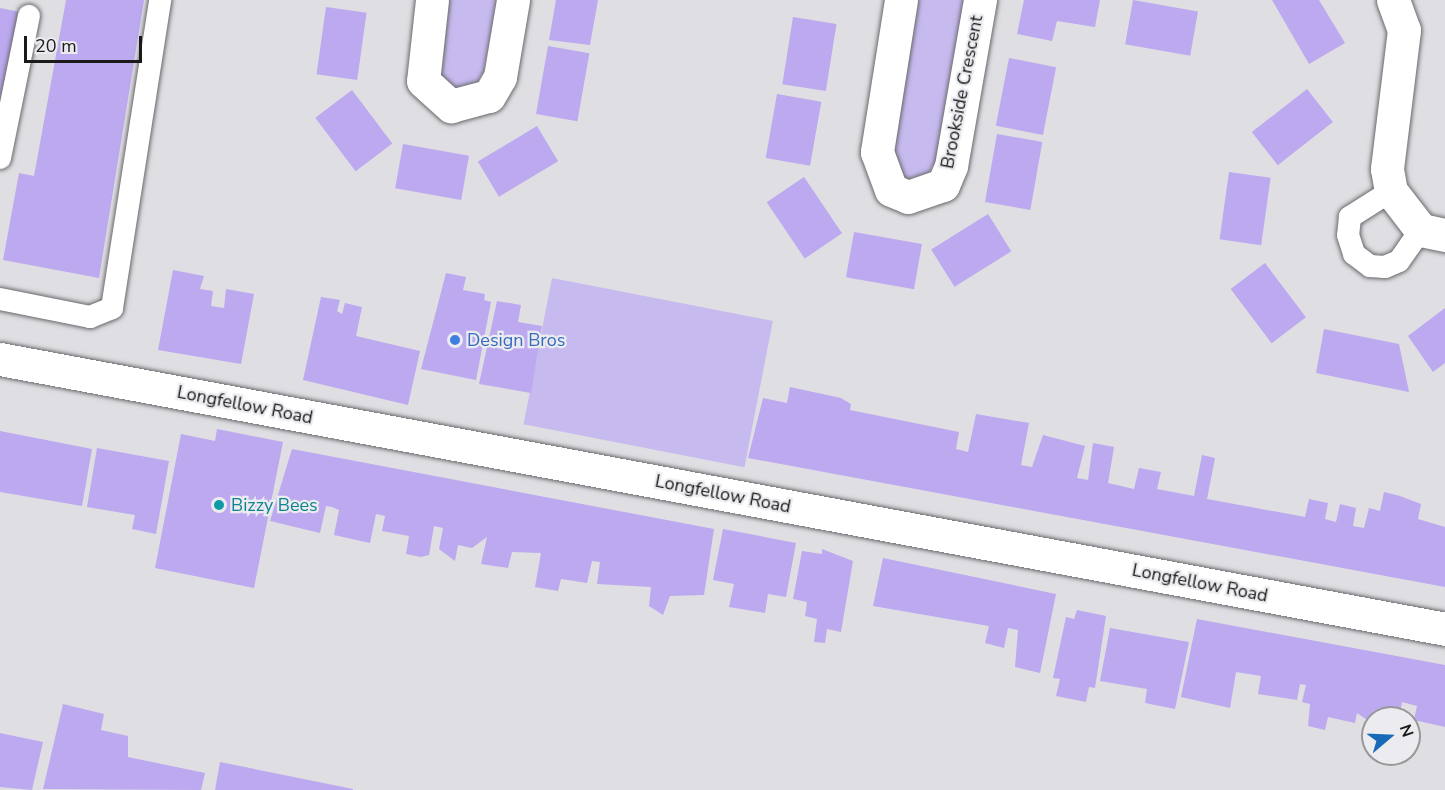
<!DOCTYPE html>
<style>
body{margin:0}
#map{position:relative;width:1445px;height:790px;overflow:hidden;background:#dfdee2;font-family:"Nunito Sans",sans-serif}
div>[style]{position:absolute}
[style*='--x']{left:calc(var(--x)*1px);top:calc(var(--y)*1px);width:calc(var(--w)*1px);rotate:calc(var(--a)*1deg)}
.green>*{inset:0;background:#c7baef;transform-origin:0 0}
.building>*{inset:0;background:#bca9f0;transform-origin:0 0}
.roads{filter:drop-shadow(0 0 2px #6a696d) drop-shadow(0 0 2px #6a696d)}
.lane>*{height:22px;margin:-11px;padding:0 11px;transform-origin:11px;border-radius:11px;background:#fff}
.street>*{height:33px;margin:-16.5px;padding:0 16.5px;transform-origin:16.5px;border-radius:16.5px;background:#fff}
.dots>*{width:16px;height:16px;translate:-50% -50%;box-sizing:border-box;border:3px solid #ecebef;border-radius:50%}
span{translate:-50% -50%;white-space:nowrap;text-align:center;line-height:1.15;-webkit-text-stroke:4.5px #ecebef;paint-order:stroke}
.street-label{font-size:18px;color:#1a1a1b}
.shop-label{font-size:18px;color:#366cbe}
.left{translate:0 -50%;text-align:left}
.culture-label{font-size:18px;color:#0d838f}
.north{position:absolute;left:1361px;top:706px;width:60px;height:60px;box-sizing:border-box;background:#ecebef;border:2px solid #98979a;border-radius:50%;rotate:71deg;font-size:16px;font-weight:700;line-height:24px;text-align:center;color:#1a1a1b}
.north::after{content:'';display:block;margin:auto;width:21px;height:27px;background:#186ab8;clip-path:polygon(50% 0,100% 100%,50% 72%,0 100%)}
.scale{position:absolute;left:24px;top:36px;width:118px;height:27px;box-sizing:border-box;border:3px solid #1a1a1b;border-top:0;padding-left:8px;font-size:18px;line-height:21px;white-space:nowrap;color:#1a1a1b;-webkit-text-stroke:4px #ecebef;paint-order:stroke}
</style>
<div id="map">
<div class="green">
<div style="clip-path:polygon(447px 0,497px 0,484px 71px,476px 84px,456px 90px,438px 76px)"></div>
<div style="clip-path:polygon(915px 0,965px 0,936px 161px,928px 173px,908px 179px,890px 165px)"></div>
<div style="left:552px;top:278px;width:225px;height:149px;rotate:11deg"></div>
</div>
<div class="building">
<div style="clip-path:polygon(66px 0,144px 0,99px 278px,3px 260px,19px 173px,34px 176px)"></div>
<div style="clip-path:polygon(556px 0,598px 0,590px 45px,549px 40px)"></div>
<div style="clip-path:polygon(1024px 0,1100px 0,1095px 27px,1057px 21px,1052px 41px,1017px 34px)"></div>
<div style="left:1133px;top:0;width:66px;height:45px;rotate:10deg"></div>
<div style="clip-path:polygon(1272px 0,1319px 0,1345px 43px,1309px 64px)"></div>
<div style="left:326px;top:7px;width:41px;height:68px;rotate:8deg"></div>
<div style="clip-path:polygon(0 8px,20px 12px,0 106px)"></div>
<div style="left:793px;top:17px;width:44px;height:68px;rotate:9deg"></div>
<div style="left:548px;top:46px;width:42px;height:69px;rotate:10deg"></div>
<div style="left:1009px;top:58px;width:48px;height:69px;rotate:11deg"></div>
<div style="left:1307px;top:89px;width:42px;height:70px;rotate:52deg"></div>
<div style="left:352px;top:90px;width:67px;height:46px;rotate:53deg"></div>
<div style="left:777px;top:94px;width:45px;height:65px;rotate:10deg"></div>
<div style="left:537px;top:126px;width:41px;height:69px;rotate:59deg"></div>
<div style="left:997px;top:134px;width:46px;height:69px;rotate:10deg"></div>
<div style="left:403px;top:144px;width:67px;height:45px;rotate:10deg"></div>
<div style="left:1229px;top:172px;width:42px;height:68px;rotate:8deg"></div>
<div style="left:804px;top:177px;width:68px;height:45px;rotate:56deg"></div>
<div style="left:988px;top:214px;width:44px;height:67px;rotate:58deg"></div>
<div style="left:854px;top:232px;width:69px;height:46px;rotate:10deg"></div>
<div style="left:1265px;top:263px;width:68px;height:43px;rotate:53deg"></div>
<div style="clip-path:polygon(173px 270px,204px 276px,200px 289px,213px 291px,211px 306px,224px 308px,226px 289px,254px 294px,241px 364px,158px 350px)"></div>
<div style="clip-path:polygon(446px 273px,466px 277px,463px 290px,485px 294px,484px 300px,491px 302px,476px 380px,421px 369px)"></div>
<div style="clip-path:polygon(321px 297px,340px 300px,337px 311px,342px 314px,345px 303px,362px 307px,356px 336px,420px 351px,408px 405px,303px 380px)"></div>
<div style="clip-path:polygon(497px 301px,521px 305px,518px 322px,542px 326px,531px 393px,479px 384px)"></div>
<div style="clip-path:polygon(1445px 308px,1445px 363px,1433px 372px,1408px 336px)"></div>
<div style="clip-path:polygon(1324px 329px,1399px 344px,1409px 392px,1316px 373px)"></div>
<div style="clip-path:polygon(790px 387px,841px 398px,851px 404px,850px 410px,959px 432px,956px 449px,968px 452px,976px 414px,1029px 423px,1021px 465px,1032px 467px,1043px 435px,1085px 446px,1077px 478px,1088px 480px,1093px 443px,1114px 447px,1108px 483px,1134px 489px,1139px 468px,1161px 472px,1157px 489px,1194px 496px,1202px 455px,1215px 458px,1207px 499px,1305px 517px,1309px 499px,1328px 503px,1325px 519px,1336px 522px,1340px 504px,1356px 508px,1353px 526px,1364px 528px,1369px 508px,1380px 511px,1384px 492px,1400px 496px,1421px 504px,1418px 519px,1445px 527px,1445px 587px,748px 458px,763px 398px,787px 403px)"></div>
<div style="clip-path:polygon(217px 429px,283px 442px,254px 588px,155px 568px,181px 434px,215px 441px)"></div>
<div style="clip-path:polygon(0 431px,92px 449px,82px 506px,0 492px)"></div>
<div style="clip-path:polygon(97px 448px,169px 461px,156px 534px,132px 529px,135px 515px,87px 507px)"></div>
<div style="clip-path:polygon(292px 449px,714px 529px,704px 595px,670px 596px,663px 615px,649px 606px,651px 587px,597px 584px,600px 562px,592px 561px,587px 583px,561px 579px,558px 591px,535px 587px,541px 553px,512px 552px,508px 568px,481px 564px,487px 537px,472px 548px,458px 545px,455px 561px,439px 549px,443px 528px,434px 526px,429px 555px,421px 557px,406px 554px,409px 536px,382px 531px,385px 516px,376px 514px,370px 543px,334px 535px,339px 510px,332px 507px,326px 506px,320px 533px,270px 521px)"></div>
<div style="clip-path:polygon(723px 529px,796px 543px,786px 597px,768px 594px,765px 613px,729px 607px,734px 584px,713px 580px)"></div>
<div style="clip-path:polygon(822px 549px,853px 561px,841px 632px,827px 629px,825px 643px,814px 642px,817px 619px,805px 616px,807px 602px,793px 599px,802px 551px,822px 554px)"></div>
<div style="clip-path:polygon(883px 558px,1056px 594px,1040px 673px,1015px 667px,1018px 630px,1008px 628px,1004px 648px,985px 643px,989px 626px,873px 606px)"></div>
<div style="clip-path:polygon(1077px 610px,1106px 616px,1095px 688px,1089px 687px,1086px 702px,1056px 696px,1060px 679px,1053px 678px,1066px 617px,1074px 619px)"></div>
<div style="clip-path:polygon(1197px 619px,1445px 665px,1445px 727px,1414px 720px,1417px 706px,1402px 702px,1399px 718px,1373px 718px,1373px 724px,1357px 713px,1355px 723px,1328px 717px,1325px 730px,1308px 726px,1310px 704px,1302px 702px,1306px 685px,1300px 684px,1297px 700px,1258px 694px,1261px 676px,1236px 672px,1230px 708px,1181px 697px)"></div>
<div style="clip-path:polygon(1110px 628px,1189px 642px,1175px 709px,1145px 703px,1147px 689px,1100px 681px)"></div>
<div style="clip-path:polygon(63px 704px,104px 714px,101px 730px,128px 736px,128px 757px,205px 773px,201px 790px,43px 789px)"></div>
<div style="clip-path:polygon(0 733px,43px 742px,32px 790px,0 787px)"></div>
<div style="clip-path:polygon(220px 762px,353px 789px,353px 790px,215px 790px)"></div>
</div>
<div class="roads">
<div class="lane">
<div style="--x:0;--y:158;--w:145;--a:-78.5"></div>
<div style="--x:1391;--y:191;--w:49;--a:147.6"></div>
<div style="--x:1350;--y:217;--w:18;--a:96"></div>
<div style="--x:1348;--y:235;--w:20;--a:72"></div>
<div style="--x:1354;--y:254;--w:20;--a:37"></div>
<div style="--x:1370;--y:266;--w:15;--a:4"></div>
<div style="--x:1385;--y:267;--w:15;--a:-23"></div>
<div style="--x:1399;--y:261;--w:38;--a:-55"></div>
<div style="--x:0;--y:299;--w:92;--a:11.3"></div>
<div style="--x:90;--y:317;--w:24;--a:-22"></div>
<div style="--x:112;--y:308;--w:312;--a:-81.1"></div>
</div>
<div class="street">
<div style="--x:432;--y:0;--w:81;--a:96.3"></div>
<div style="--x:423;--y:81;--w:38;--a:42"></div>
<div style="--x:451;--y:106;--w:39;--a:-15"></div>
<div style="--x:489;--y:96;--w:22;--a:-60"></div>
<div style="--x:500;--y:77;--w:78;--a:-80.4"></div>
<div style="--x:901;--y:0;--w:154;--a:99"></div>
<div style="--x:877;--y:152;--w:40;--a:69.8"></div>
<div style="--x:891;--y:190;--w:18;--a:22"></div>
<div style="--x:908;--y:197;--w:37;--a:-19"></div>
<div style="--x:943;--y:185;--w:21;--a:-67"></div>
<div style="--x:951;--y:166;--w:169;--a:-80.1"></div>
<div style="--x:1393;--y:0;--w:32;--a:70"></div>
<div style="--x:1404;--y:30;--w:140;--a:97"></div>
<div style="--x:1387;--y:169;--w:22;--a:80"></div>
<div style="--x:1391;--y:191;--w:49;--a:52.4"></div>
<div style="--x:1421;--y:230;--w:25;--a:12"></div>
<div style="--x:0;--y:359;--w:1470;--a:10.58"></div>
</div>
</div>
<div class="dots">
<div style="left:455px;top:340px;background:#3f7fe0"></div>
<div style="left:219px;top:505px;background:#0f9aa8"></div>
</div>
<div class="street-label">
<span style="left:962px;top:92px;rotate:-79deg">Brookside Crescent</span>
<span style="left:245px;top:405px;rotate:11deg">Longfellow Road</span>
<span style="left:723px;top:494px;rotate:11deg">Longfellow Road</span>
<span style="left:1200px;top:583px;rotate:11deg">Longfellow Road</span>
</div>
<div class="shop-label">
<span class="left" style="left:467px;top:340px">Design Bros</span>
</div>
<div class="culture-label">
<span class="left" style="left:231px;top:505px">Bizzy Bees</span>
</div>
<div class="north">N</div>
<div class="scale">20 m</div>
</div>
